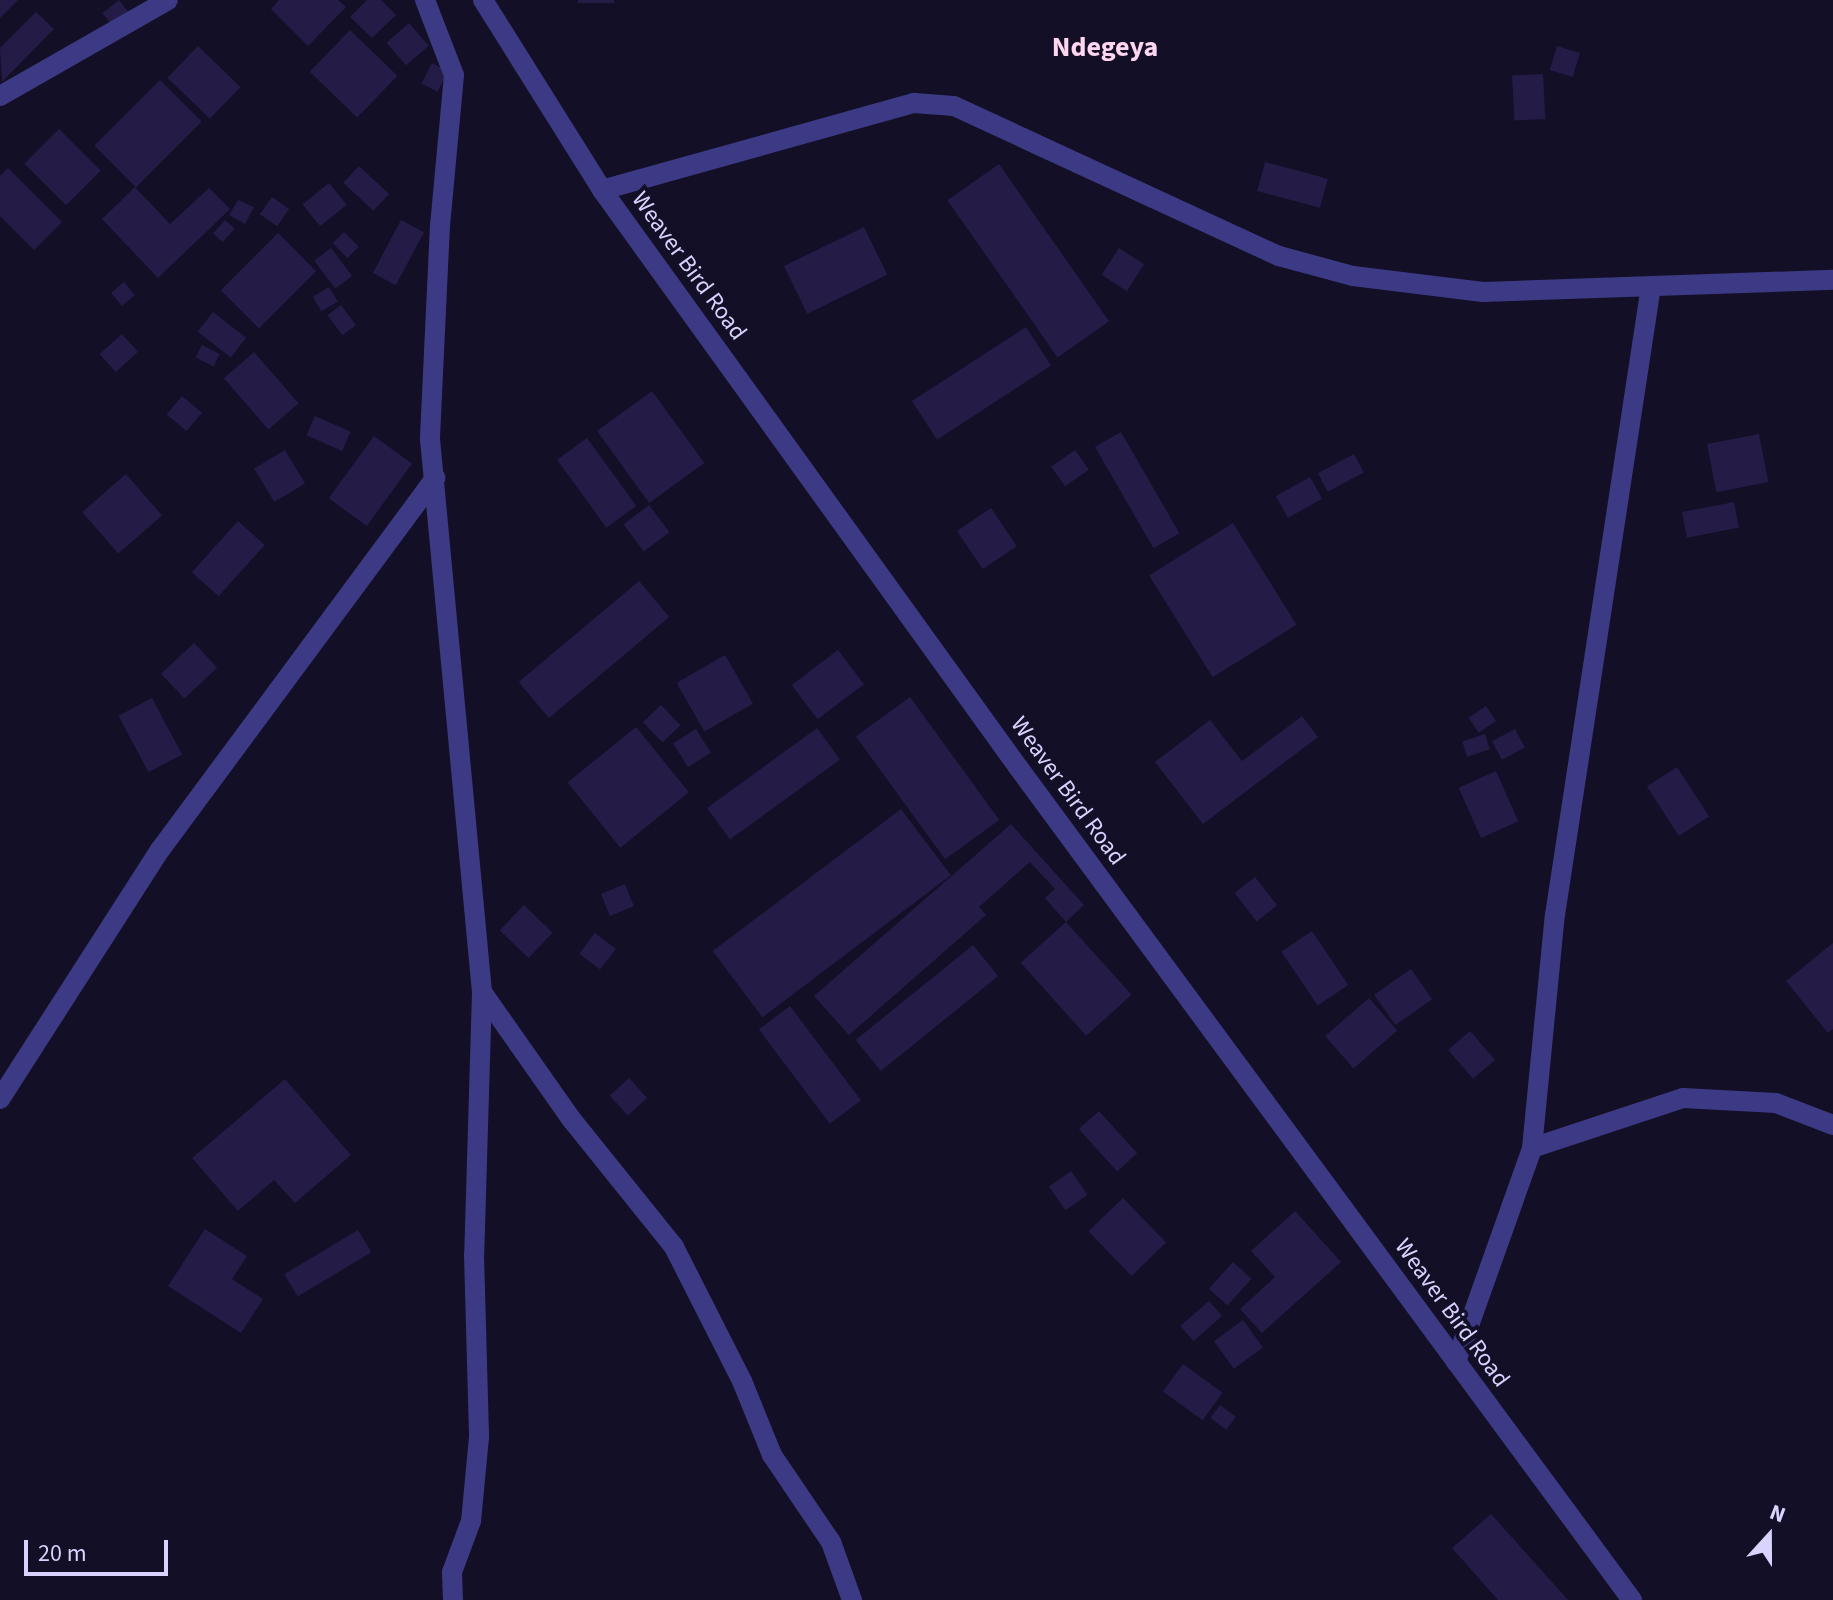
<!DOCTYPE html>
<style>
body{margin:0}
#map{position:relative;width:1833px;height:1600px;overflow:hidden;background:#130f26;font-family:"Source Sans 3",sans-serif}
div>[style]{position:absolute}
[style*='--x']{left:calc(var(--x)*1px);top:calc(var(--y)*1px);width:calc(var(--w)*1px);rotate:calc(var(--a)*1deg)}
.building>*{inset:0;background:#241b47;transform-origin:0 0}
.street>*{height:20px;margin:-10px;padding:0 10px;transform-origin:10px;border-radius:10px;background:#3d3a85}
span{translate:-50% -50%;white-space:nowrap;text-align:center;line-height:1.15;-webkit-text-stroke:8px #130f26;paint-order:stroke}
.street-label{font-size:24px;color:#d9d4ff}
.quarter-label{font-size:28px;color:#ffd6f0;font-weight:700}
.north{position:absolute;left:1729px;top:1496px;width:80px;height:80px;-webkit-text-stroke:6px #130f26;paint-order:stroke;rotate:21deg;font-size:22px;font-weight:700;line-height:32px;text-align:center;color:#d9d4ff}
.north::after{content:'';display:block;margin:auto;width:28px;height:36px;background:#d9d4ff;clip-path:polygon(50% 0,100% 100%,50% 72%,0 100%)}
.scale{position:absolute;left:24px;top:1540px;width:144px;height:36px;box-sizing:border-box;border:4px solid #d9d4ff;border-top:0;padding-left:10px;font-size:24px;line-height:28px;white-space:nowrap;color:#d9d4ff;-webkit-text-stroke:6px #130f26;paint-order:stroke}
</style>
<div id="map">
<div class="building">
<div style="clip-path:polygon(0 0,18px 0,0 18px)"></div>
<div style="left:119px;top:0;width:16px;height:21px;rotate:52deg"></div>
<div style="clip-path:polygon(279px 0,338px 0,346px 7px,308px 46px,271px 9px)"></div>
<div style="clip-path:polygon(367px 0,381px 0,396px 15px,372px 38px,350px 17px)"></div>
<div style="left:578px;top:0;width:36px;height:3px"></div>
<div style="clip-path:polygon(36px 12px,54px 29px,2px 82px,0 48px)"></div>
<div style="left:409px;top:23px;width:30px;height:30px;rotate:49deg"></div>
<div style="left:350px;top:30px;width:66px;height:58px;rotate:44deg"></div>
<div style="left:198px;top:46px;width:59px;height:44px;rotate:44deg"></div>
<div style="left:1557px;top:46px;width:24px;height:25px;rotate:17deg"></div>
<div style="left:432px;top:63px;width:18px;height:23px;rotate:27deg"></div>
<div style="left:1543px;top:74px;width:45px;height:31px;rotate:87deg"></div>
<div style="left:160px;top:80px;width:59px;height:93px;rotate:45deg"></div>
<div style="left:59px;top:129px;width:59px;height:49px;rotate:45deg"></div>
<div style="left:1265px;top:162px;width:65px;height:30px;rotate:15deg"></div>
<div style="left:999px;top:164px;width:192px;height:63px;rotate:55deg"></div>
<div style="left:359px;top:166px;width:41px;height:23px;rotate:43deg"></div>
<div style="clip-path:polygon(8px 168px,62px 222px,34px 250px,0 216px,0 176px)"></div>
<div style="left:329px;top:183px;width:28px;height:34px;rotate:51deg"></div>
<div style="clip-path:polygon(135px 187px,170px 224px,209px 188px,230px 209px,158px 278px,102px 219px)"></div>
<div style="left:272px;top:197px;width:21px;height:21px;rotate:35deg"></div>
<div style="clip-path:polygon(238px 200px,254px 207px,245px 224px,229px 215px)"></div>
<div style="left:225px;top:220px;width:13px;height:18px;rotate:42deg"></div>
<div style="left:401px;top:220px;width:26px;height:60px;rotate:28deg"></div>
<div style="left:864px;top:227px;width:53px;height:89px;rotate:64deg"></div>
<div style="left:344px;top:232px;width:21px;height:16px;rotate:45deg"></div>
<div style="left:278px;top:233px;width:54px;height:81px;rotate:45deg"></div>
<div style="left:331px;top:248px;width:35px;height:21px;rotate:53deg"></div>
<div style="left:1119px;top:248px;width:30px;height:32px;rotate:33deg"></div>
<div style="left:124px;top:282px;width:17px;height:17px;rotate:50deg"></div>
<div style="left:329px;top:287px;width:17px;height:19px;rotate:59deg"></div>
<div style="left:341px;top:305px;width:25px;height:17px;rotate:53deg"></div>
<div style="left:213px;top:312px;width:42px;height:25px;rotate:38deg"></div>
<div style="left:1026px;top:327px;width:46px;height:136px;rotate:57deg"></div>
<div style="left:122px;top:334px;width:24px;height:30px;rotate:48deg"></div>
<div style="left:202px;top:345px;width:20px;height:14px;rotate:27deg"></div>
<div style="left:254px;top:352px;width:68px;height:40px;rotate:49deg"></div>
<div style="left:652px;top:391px;width:89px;height:68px;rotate:54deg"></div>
<div style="left:182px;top:396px;width:26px;height:24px;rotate:40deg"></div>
<div style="left:315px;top:416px;width:39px;height:21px;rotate:24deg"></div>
<div style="left:1121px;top:432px;width:117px;height:30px;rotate:60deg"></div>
<div style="left:1759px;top:434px;width:49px;height:53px;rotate:79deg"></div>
<div style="left:374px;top:436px;width:47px;height:77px;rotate:36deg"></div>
<div style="left:587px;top:438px;width:84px;height:37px;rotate:54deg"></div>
<div style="left:285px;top:450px;width:39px;height:36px;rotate:59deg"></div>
<div style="left:1075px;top:450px;width:24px;height:29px;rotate:55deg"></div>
<div style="left:1354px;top:454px;width:21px;height:41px;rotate:62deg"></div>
<div style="left:126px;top:474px;width:55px;height:58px;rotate:49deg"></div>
<div style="left:1310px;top:477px;width:25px;height:39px;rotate:61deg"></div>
<div style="left:1734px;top:502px;width:26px;height:53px;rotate:79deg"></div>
<div style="left:649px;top:505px;width:34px;height:32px;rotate:53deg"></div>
<div style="left:991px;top:508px;width:46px;height:41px;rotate:56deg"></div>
<div style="left:238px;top:521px;width:36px;height:69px;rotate:42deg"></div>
<div style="left:1233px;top:523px;width:120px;height:99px;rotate:58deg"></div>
<div style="left:639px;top:581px;width:47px;height:157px;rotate:50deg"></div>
<div style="left:194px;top:643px;width:34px;height:45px;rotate:47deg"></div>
<div style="left:838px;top:650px;width:43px;height:58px;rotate:53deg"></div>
<div style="left:725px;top:655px;width:56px;height:56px;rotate:60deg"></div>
<div style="left:910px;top:697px;width:152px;height:67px;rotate:54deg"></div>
<div style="left:152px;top:698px;width:64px;height:38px;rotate:62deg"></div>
<div style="left:661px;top:705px;width:28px;height:25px;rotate:46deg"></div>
<div style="left:1486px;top:706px;width:18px;height:21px;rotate:56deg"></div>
<div style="clip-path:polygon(1302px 716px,1318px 737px,1203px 824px,1155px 762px,1210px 720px,1242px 761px)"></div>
<div style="left:636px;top:727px;width:84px;height:88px;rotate:51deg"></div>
<div style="left:817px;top:728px;width:39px;height:136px;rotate:54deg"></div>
<div style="left:696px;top:729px;width:28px;height:27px;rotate:58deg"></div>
<div style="left:1515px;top:729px;width:21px;height:26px;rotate:62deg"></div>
<div style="left:1485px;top:734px;width:16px;height:24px;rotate:72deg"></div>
<div style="left:1677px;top:767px;width:59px;height:36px;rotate:57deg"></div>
<div style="left:1496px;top:771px;width:55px;height:41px;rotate:66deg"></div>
<div style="left:901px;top:809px;width:83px;height:236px;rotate:53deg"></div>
<div style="clip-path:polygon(1011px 824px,1084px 905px,1066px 922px,1045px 898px,1055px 889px,1030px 862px,979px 907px,986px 915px,849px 1035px,814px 996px)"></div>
<div style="left:1255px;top:877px;width:36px;height:26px;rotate:52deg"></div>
<div style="left:625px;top:884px;width:24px;height:26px;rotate:68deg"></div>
<div style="left:524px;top:905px;width:40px;height:35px;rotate:44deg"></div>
<div style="left:1066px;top:922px;width:98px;height:61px;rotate:48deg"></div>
<div style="left:1312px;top:931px;width:65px;height:37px;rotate:56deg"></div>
<div style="left:595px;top:933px;width:26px;height:26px;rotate:37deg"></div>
<div style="clip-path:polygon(1833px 943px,1833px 1029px,1828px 1033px,1786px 981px)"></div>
<div style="left:973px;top:945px;width:40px;height:151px;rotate:51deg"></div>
<div style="left:1411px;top:969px;width:37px;height:45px;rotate:55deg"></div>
<div style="left:1369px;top:998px;width:43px;height:58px;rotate:49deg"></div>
<div style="left:790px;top:1006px;width:118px;height:39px;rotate:53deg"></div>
<div style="left:1470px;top:1031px;width:38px;height:29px;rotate:49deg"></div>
<div style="left:629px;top:1078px;width:27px;height:26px;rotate:48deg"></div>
<div style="clip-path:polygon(285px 1079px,351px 1155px,295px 1203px,274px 1180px,238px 1211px,192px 1158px)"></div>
<div style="left:1099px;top:1111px;width:57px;height:27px;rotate:48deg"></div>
<div style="left:1071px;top:1171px;width:29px;height:27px;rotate:55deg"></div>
<div style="left:1123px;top:1198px;width:62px;height:48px;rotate:46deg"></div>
<div style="clip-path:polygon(1295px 1211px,1341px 1262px,1262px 1333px,1240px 1309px,1275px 1277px,1251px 1251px)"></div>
<div style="clip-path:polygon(205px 1229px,247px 1256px,232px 1279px,263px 1299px,241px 1333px,168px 1286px)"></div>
<div style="left:358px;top:1230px;width:26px;height:86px;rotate:59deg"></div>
<div style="left:1233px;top:1262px;width:25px;height:36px;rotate:42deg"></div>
<div style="left:1209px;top:1301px;width:20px;height:38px;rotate:49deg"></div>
<div style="left:1243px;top:1320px;width:34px;height:36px;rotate:54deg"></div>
<div style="left:1183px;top:1364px;width:49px;height:34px;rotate:36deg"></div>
<div style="left:1220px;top:1405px;width:20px;height:16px;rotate:37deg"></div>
<div style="clip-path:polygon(1491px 1514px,1568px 1600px,1498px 1600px,1452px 1548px)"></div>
</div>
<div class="street">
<div style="--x:425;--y:0;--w:80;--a:68.9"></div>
<div style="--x:454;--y:75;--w:151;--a:95.3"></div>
<div style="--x:440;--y:225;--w:214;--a:92.7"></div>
<div style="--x:430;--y:439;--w:555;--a:84.63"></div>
<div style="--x:482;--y:992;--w:263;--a:91.7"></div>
<div style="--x:474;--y:1255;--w:182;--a:88.4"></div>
<div style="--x:479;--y:1437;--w:84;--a:95.4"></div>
<div style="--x:471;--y:1521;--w:54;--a:110.4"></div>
<div style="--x:452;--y:1572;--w:28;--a:88"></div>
<div style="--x:483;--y:0;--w:224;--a:57.9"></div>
<div style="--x:602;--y:190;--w:711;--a:54.21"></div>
<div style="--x:1018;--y:767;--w:1035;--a:53.61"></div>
<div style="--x:0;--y:96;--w:193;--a:-29.7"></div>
<div style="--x:602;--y:190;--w:324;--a:-15.6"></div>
<div style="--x:914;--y:103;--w:40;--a:4.3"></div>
<div style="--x:954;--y:106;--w:358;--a:24.8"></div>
<div style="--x:1279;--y:256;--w:77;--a:15.1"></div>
<div style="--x:1353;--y:276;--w:131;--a:7"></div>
<div style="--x:1483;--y:292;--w:350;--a:-2"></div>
<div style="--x:482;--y:992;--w:156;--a:54.9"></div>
<div style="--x:572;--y:1120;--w:163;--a:51.2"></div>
<div style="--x:674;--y:1247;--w:150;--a:63.1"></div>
<div style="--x:742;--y:1381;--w:80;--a:67.9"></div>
<div style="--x:772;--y:1455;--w:105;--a:55.9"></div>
<div style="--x:831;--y:1542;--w:62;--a:70.1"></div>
<div style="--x:0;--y:1099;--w:296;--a:-57.3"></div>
<div style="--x:160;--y:850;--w:463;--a:-53.5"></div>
<div style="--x:1532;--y:1148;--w:159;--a:-18.3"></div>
<div style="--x:1683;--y:1098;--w:93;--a:3.1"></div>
<div style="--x:1776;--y:1103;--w:61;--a:21.1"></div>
<div style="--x:1456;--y:1362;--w:227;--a:-70.4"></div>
<div style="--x:1532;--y:1148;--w:234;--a:-84.4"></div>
<div style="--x:1555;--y:915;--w:636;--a:-81.32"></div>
</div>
<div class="street-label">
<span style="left:689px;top:266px;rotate:54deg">Weaver Bird Road</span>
<span style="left:1068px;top:791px;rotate:54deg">Weaver Bird Road</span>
<span style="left:1452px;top:1313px;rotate:54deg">Weaver Bird Road</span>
</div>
<div class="quarter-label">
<span style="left:1105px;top:47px">Ndegeya</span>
</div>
<div class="north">N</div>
<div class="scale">20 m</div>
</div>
